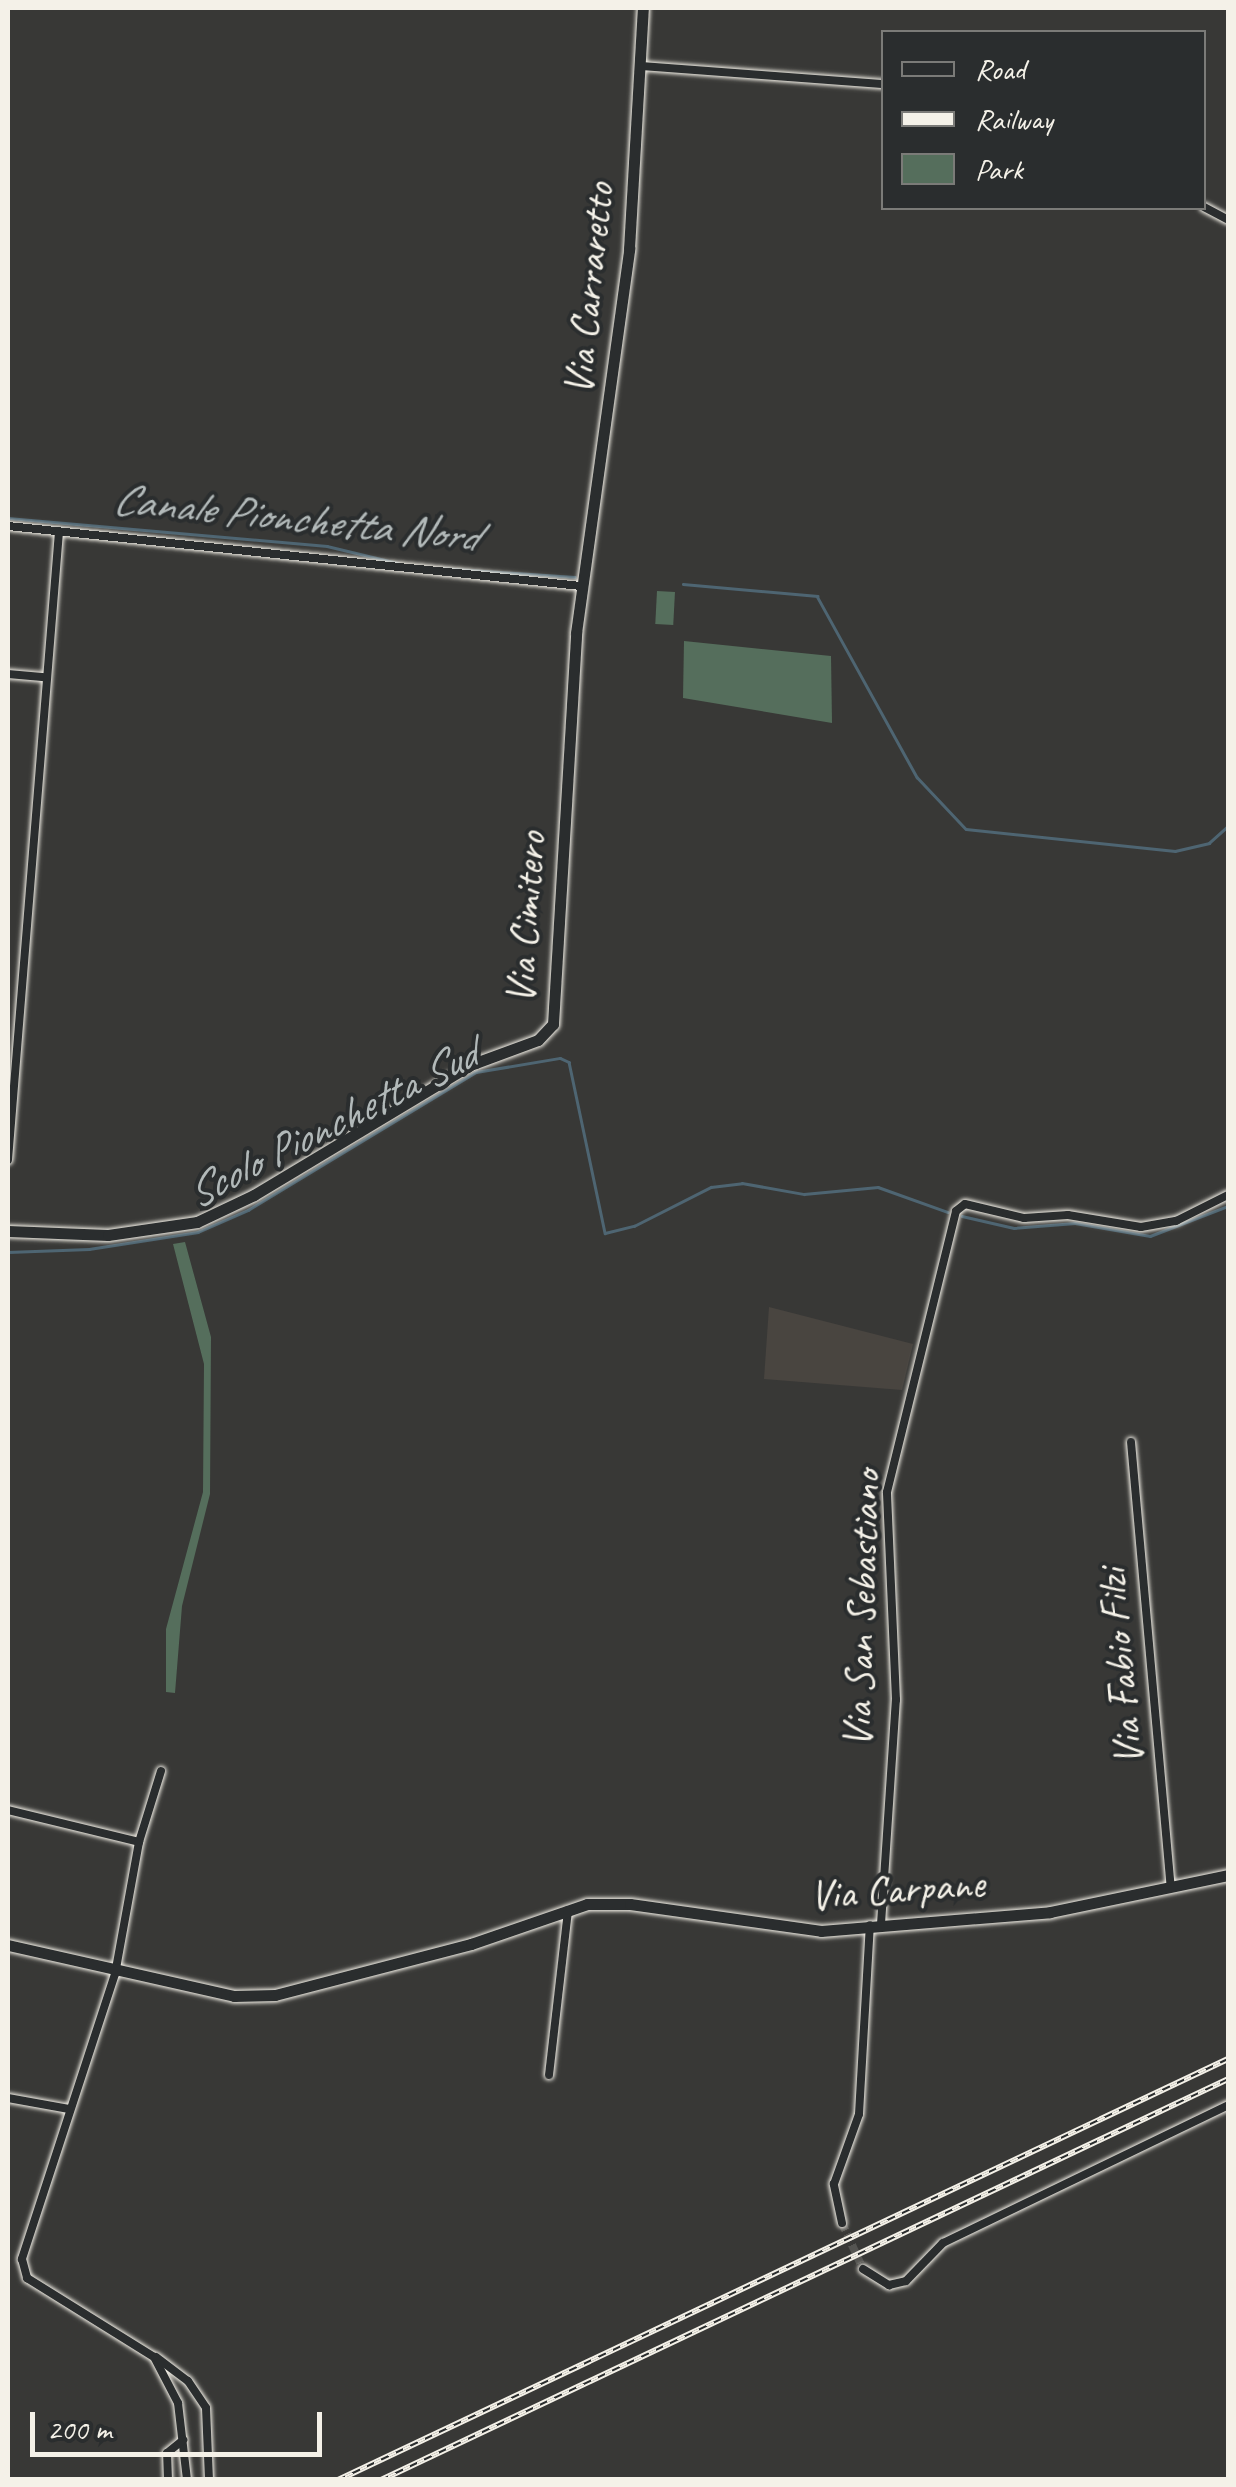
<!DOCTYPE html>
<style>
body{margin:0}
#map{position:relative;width:1236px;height:2487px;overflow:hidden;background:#383836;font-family:Caveat,sans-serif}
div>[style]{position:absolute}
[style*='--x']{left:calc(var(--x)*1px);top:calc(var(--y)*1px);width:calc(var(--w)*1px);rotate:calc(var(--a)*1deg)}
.built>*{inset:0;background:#494540}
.green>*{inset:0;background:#556e5c;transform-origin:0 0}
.stream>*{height:2.5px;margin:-1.25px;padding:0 1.25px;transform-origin:1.25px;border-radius:1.25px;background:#4e6572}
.street-tunnel>*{height:8px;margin-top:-4px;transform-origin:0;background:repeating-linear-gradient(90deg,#545451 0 8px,transparent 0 12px)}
.roads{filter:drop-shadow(0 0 2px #f4f1e8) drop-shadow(0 0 2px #f4f1e8)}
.street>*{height:8px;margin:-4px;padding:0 4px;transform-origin:4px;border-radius:4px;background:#2a2d2e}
.secondary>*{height:11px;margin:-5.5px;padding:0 5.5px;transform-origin:5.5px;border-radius:5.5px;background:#2a2d2e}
.rail>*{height:6px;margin-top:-3px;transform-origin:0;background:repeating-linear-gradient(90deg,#2a2d2e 0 8px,#f4f1e8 0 16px);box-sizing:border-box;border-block:2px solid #f4f1e8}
span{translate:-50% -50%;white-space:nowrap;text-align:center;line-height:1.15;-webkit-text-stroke:8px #2a2d2e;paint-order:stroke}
.street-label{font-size:42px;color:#f4f1e8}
.water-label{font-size:45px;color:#b2b9b9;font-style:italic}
.frame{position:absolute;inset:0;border:10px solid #f4f1e8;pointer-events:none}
.legend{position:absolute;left:881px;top:30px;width:325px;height:180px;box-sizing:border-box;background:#2a2d2e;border:2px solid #7b7b78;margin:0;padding:12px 18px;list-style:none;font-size:30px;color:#f4f1e8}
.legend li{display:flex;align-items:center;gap:20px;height:50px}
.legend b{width:50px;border:2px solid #7b7b78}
.scale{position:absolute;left:30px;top:2412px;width:292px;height:45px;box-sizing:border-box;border:5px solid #f4f1e8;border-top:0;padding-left:12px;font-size:30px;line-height:35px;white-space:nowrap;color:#f4f1e8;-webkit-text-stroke:8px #2a2d2e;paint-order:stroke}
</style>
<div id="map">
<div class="built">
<div style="clip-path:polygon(769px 1307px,913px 1344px,902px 1390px,764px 1379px)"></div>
</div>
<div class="green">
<div style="left:657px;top:591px;width:18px;height:33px;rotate:3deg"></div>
<div style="clip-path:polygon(684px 641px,831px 656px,832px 723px,683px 698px)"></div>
<div style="clip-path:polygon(185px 1242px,211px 1337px,210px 1494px,182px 1606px,175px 1693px,166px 1692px,166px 1629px,203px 1492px,204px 1364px,173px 1244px)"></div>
</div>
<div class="stream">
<div style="--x:8;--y:518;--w:320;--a:5"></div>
<div style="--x:327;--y:546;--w:73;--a:13.5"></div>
<div style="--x:440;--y:568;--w:135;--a:3.8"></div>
<div style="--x:683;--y:584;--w:135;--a:5.1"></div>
<div style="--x:817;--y:596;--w:207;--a:61.1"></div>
<div style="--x:917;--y:777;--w:71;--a:46.7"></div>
<div style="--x:966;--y:829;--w:210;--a:6"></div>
<div style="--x:1175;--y:851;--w:35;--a:-13"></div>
<div style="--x:1209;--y:843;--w:25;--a:-42"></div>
<div style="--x:962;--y:1216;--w:53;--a:13"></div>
<div style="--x:1014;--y:1228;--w:61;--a:-4.7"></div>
<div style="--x:1075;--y:1223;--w:76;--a:9.8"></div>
<div style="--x:1150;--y:1236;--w:84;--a:-21"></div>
<div style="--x:8;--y:1252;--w:81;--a:-2.1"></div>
<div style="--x:89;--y:1249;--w:110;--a:-8.9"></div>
<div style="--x:198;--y:1232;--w:55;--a:-23.7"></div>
<div style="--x:248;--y:1210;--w:267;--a:-31.2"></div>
<div style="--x:476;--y:1072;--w:85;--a:-9.5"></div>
<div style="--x:560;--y:1058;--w:10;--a:24"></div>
<div style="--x:569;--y:1062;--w:175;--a:78.1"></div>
<div style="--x:605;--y:1233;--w:30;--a:-14"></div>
<div style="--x:634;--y:1226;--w:86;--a:-26.9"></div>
<div style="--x:711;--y:1187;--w:31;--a:-7"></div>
<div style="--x:742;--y:1183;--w:63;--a:10.1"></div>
<div style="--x:804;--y:1194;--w:74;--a:-5.4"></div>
<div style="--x:878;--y:1187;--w:74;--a:19.7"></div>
</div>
<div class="street-tunnel">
<div style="--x:842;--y:2223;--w:51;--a:65.5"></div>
</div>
<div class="roads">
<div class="street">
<div style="--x:642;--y:66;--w:243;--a:4.3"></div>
<div style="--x:1204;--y:207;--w:27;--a:28"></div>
<div style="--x:8;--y:526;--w:576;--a:5.98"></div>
<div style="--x:8;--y:674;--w:37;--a:5"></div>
<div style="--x:8;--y:1160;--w:630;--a:-85.36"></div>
<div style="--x:1131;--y:1442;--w:447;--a:84.9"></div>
<div style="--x:161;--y:1771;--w:74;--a:107.2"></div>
<div style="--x:139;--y:1842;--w:134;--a:100.3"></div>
<div style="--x:115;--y:1974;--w:300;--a:108.1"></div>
<div style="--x:22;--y:2259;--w:20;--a:75"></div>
<div style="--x:27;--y:2278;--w:150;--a:31.9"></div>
<div style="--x:154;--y:2357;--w:52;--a:62.4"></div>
<div style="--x:178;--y:2403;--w:78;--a:83.3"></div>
<div style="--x:8;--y:1810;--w:135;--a:13.7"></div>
<div style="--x:881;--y:1924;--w:225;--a:-86.2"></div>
<div style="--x:896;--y:1700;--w:208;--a:-92.5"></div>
<div style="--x:887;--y:1492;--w:289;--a:-76.2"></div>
<div style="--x:956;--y:1211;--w:11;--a:-38"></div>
<div style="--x:965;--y:1204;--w:61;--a:13.3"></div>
<div style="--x:1024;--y:1218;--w:44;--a:-3.9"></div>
<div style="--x:1068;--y:1215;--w:74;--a:9.3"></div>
<div style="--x:1141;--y:1227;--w:36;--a:-10"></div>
<div style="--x:1176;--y:1221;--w:58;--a:-26.6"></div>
<div style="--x:549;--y:2075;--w:166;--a:-83.4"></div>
<div style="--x:8;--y:2098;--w:62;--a:10.2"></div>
<div style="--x:842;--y:2223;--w:40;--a:-102"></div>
<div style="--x:834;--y:2184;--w:74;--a:-70.3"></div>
<div style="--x:859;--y:2114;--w:189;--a:-86.7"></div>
<div style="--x:863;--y:2269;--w:31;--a:32"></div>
<div style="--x:889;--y:2285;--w:17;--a:-13"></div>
<div style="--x:906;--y:2281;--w:53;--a:-45.8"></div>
<div style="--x:943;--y:2243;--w:317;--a:-25.8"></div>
<div style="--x:156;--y:2357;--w:40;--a:37"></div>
<div style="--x:188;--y:2381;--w:32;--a:56"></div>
<div style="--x:206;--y:2408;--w:72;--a:87.6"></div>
<div style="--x:168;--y:2480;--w:27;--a:-92"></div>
<div style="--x:167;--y:2453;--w:21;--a:-39"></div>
</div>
<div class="secondary">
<div style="--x:8;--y:1231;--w:100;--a:2.3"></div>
<div style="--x:108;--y:1235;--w:90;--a:-8.3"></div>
<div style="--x:197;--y:1222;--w:63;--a:-25.3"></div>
<div style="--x:254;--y:1195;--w:252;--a:-31"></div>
<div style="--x:470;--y:1065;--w:72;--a:-20.2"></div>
<div style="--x:538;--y:1040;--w:22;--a:-47"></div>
<div style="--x:553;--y:1024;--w:392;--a:-86.6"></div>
<div style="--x:576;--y:633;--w:388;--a:-82.1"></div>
<div style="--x:629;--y:249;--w:241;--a:-86.7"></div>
<div style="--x:8;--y:1945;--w:232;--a:12.7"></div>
<div style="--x:234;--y:1996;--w:41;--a:-1.4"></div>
<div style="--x:275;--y:1995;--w:203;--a:-14.6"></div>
<div style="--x:471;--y:1944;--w:123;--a:-19"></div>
<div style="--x:587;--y:1904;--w:43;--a:0"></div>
<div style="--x:630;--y:1904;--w:193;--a:8"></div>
<div style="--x:821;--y:1931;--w:230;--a:-4.7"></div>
<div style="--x:1050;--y:1912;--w:182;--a:-11.7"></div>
</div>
</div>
<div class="rail">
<div style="--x:338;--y:2480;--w:985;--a:-25.32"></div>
<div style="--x:381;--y:2480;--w:937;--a:-25.33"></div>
</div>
<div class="street-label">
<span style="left:589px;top:289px;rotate:-84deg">Via Carraretto</span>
<span style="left:526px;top:918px;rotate:-86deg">Via Cimitero</span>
<span style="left:862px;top:1609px;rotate:-88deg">Via San Sebastiano</span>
<span style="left:1121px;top:1667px;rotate:-95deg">Via Fabio Filzi</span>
<span style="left:897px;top:1890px;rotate:-4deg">Via Carpane</span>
</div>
<div class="water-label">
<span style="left:295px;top:518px;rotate:6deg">Canale Pionchetta Nord</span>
<span style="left:331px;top:1124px;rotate:-27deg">Scolo Pionchetta Sud</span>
</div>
<div class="frame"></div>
<ul class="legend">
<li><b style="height:12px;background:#2a2d2e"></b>Road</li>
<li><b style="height:12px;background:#f4f1e8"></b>Railway</li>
<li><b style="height:28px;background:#556e5c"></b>Park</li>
</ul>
<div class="scale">200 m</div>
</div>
